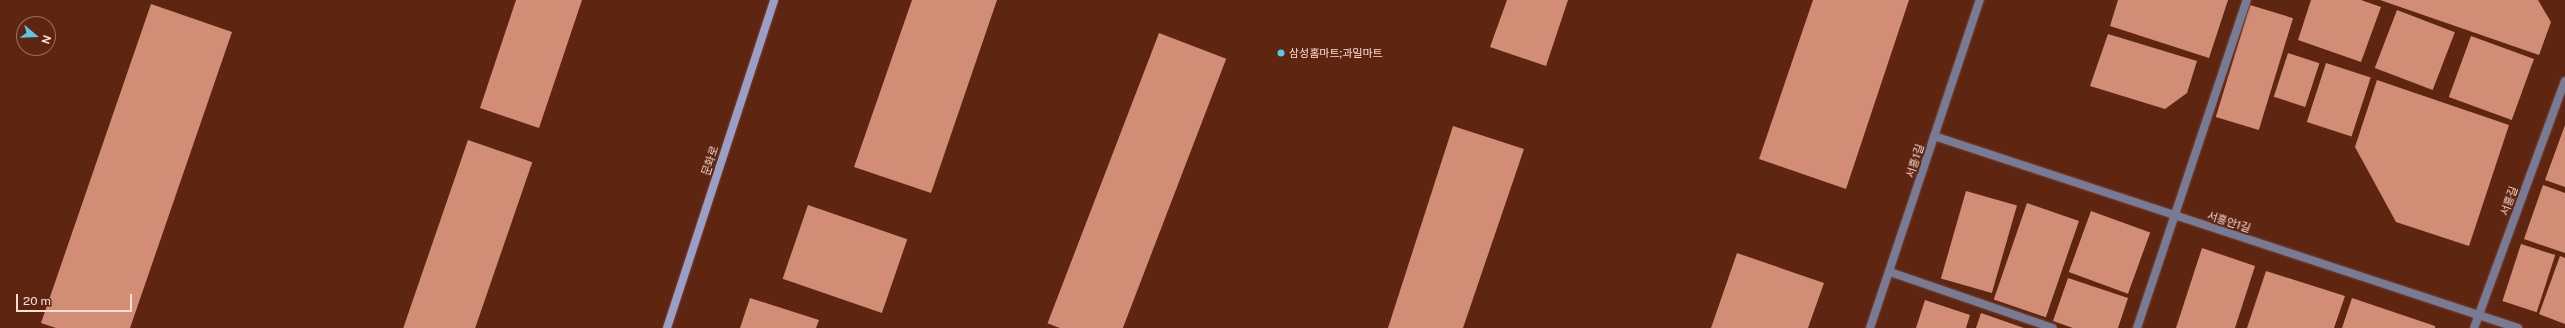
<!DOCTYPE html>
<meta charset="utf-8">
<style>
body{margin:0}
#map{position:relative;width:2565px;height:328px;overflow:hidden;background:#5e2511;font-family:"Public Sans","Noto Sans KR",sans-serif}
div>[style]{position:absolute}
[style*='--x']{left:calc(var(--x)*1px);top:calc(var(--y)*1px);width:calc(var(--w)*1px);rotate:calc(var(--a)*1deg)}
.building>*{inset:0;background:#d18d76;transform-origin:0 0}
.roads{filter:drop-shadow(0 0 1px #774230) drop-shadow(0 0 1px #774230)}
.street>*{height:8px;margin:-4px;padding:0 4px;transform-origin:4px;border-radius:4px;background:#777b95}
.secondary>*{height:8px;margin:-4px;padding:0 4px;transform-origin:4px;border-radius:4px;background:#9a9fc8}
.dots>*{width:11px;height:11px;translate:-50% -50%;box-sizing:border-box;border:2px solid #5e2511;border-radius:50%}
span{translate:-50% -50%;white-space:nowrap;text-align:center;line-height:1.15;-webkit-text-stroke:4px #5e2511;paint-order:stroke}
.poi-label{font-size:11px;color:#faddd3}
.left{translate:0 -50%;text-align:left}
.street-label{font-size:11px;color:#faddd3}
.north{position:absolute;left:16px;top:16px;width:40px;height:40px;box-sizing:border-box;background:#5e2511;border:1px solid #9c6f5f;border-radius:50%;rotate:109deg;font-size:11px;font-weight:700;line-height:16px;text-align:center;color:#faddd3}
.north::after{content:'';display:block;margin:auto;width:14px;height:18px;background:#5bc8e6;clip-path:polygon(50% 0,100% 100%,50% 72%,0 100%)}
.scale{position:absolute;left:16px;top:294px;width:116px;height:18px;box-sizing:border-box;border:2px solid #faddd3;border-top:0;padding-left:5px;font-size:12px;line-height:14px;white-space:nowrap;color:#faddd3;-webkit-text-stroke:3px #5e2511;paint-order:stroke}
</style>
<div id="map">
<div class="building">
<div style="clip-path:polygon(516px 0,582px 0,539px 128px,480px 108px)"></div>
<div style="clip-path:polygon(912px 0,997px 0,931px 193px,854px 167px)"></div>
<div style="clip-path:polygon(1507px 0,1568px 0,1546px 66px,1490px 47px)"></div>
<div style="clip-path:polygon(1813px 0,1909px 0,1846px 189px,1759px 159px)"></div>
<div style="clip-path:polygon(2118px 0,2228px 0,2209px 58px,2110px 26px)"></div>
<div style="clip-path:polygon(2311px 0,2361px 0,2381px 7px,2361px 62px,2298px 40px)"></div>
<div style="clip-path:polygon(2380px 0,2538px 0,2551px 22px,2539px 55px)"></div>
<div style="clip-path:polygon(151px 4px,232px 32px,130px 328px,56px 328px,41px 323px)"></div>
<div style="left:2250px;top:5px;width:45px;height:117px;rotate:17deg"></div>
<div style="left:2397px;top:10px;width:62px;height:62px;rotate:21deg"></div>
<div style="left:1159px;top:33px;width:72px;height:311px;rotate:21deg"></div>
<div style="clip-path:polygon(2108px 34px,2197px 61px,2187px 93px,2165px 109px,2090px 86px)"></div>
<div style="left:2471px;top:36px;width:67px;height:65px;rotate:20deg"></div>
<div style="left:2288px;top:53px;width:33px;height:46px;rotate:18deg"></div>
<div style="left:2326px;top:63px;width:47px;height:62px;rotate:18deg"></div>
<div style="clip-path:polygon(2377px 80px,2509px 125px,2469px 246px,2396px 222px,2355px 147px)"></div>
<div style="clip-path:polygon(2565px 125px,2565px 187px,2545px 180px)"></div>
<div style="clip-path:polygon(1453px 126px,1524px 149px,1463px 328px,1388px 328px)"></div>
<div style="left:468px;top:140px;width:68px;height:199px;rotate:19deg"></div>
<div style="clip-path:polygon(2543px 185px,2565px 193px,2565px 253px,2524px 239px)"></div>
<div style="left:1966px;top:191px;width:53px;height:91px;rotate:16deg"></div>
<div style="left:2027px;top:203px;width:55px;height:102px;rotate:19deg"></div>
<div style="left:808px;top:205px;width:105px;height:78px;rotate:19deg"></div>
<div style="left:2091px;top:211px;width:63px;height:65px;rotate:20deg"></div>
<div style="left:2521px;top:244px;width:36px;height:60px;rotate:18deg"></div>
<div style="clip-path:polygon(2202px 248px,2255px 266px,2235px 328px,2176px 328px)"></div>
<div style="clip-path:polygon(1737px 253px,1824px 283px,1808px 328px,1711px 328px)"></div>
<div style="clip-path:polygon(2560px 256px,2565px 258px,2565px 324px,2539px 314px)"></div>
<div style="clip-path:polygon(2266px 271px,2345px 296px,2334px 328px,2247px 328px)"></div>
<div style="clip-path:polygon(2068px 278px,2128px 298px,2118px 328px,2073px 328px,2053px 321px)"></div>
<div style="clip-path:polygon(750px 298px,819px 320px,816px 328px,740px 328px)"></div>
<div style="clip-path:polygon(2352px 298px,2435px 326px,2435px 328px,2342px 328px)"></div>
<div style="clip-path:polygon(1925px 300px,1970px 315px,1966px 328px,1916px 328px)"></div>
<div style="clip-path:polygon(1981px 313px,2024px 328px,1976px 328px)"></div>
</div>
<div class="roads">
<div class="street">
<div style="--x:1934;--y:136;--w:615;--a:18.2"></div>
<div style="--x:1890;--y:272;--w:172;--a:19"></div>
<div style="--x:1870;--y:328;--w:346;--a:-71.5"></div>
<div style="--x:2137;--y:328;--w:346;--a:-71.5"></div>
<div style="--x:2474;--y:328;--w:263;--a:-69.8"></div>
</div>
<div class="secondary">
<div style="--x:667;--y:328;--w:345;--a:-71.9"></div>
</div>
</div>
<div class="dots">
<div style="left:1281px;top:53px;background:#5bc8e6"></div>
</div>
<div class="poi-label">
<span class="left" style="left:1289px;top:53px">삼성홈마트;과일마트</span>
</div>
<div class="street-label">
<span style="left:710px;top:161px;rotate:-72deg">문화로</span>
<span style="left:1915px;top:161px;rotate:-72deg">서흥1길</span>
<span style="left:2509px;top:201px;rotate:-70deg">서흥길</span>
<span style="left:2229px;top:222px;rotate:18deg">서흥안1길</span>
</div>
<div class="north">N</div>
<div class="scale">20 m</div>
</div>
